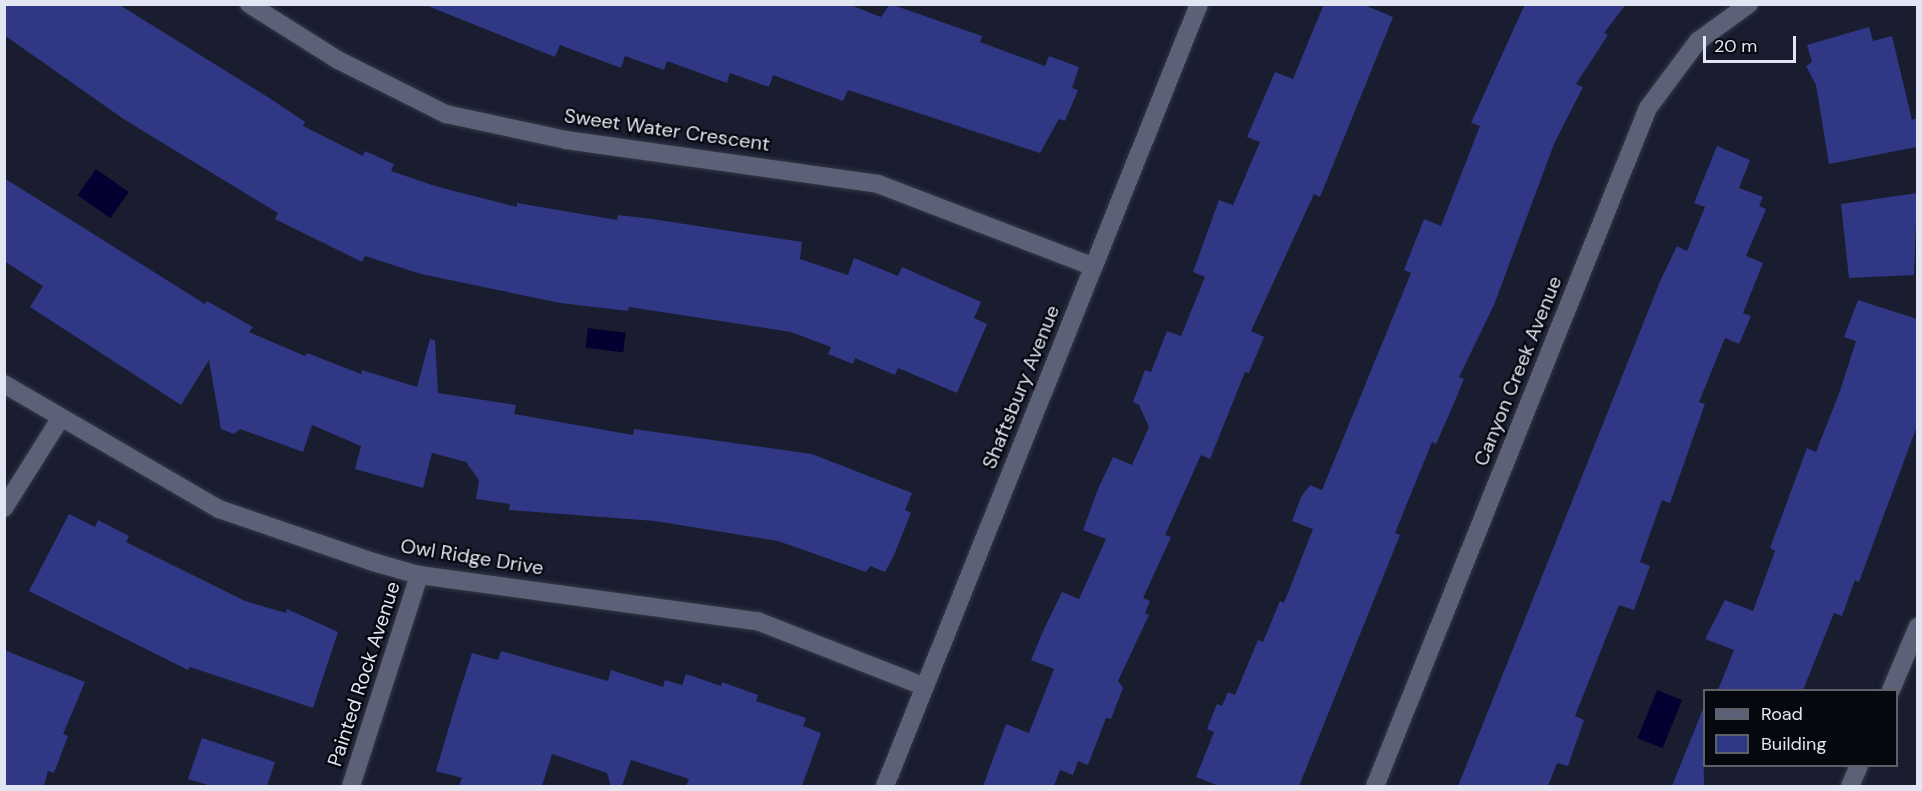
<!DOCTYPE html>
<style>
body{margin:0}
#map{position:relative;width:1922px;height:791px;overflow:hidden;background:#191d2f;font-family:"DM Sans",sans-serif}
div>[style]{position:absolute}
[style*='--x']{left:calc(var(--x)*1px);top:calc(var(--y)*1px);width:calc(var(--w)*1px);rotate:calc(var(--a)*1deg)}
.water>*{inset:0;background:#050032;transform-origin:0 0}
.building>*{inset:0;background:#303784}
.roads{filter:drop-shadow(0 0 2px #363846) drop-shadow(0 0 2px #363846)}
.minor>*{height:18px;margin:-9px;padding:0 9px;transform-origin:9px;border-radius:9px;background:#5b6176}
span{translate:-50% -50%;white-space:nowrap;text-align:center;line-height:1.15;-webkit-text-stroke:4.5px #06080f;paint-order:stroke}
.street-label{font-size:20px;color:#e2e6f2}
.frame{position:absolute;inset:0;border:6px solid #e2e6f2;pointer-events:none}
.legend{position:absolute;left:1703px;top:689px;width:195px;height:78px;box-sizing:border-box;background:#06080f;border:2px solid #5e616a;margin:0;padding:8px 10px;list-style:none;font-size:18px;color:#e2e6f2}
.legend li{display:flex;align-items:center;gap:12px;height:30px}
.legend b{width:30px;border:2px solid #5e616a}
.scale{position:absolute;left:1703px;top:36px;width:93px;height:27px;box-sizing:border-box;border:3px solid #e2e6f2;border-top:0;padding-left:8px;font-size:18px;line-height:21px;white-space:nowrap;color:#e2e6f2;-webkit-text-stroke:4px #06080f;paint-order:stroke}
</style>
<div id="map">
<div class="water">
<div style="left:96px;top:169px;width:40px;height:32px;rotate:35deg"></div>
<div style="left:588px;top:328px;width:38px;height:20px;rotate:7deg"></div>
<div style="left:1657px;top:690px;width:27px;height:52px;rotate:22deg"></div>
</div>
<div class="building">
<div style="clip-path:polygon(4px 4px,118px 4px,274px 101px,305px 122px,303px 126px,363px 156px,365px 151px,394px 164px,391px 171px,435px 186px,517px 207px,517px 203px,617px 220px,618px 215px,652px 219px,802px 242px,800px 259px,848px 275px,854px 258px,898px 276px,902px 267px,981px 302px,974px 318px,987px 324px,957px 393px,898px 368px,895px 375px,855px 358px,853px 364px,828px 354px,831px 347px,791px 332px,629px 307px,628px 311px,560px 303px,421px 274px,365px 256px,362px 262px,275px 219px,278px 213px,125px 120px,4px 35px)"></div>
<div style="clip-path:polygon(423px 4px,848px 4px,881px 17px,890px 4px,982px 36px,980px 42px,1045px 66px,1049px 56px,1079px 67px,1072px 88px,1078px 90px,1065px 121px,1059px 119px,1040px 153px,848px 90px,843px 101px,773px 75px,769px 87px,730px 73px,727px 83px,667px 61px,664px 70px,625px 56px,621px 68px,560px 45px,555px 57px)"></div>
<div style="clip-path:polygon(1324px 4px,1362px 4px,1393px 17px,1320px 197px,1314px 194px,1251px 331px,1264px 337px,1249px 373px,1245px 372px,1210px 459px,1201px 455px,1165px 535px,1171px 537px,1143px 598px,1150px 601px,1145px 613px,1149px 615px,1118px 681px,1123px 688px,1111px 719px,1106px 718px,1088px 765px,1078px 761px,1073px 775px,1060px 770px,1054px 786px,983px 786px,1006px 724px,1029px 733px,1054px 669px,1031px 660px,1044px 629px,1062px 592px,1079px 599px,1106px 539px,1083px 530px,1098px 489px,1113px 457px,1132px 465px,1149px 427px,1139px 405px,1133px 402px,1145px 370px,1151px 372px,1167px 331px,1181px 336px,1205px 277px,1193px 272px,1219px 200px,1233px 205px,1260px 142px,1247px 137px,1275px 72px,1293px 79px)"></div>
<div style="clip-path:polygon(1525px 4px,1626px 4px,1604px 33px,1608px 35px,1576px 84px,1583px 87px,1554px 144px,1494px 305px,1459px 377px,1464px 379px,1452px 408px,1436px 444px,1432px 442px,1395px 533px,1400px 535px,1299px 786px,1219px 786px,1196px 777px,1214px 732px,1207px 729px,1217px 704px,1222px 706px,1228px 692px,1235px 695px,1258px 640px,1263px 642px,1280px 601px,1284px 603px,1313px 529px,1292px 521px,1301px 497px,1310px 485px,1322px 490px,1411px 273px,1404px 270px,1424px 219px,1441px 226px,1480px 126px,1471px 123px)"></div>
<div style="clip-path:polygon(1869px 27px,1873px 41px,1892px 36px,1912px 120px,1917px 118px,1917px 147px,1829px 164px,1816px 85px,1806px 66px,1812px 62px,1807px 45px)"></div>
<div style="clip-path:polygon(1717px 146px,1750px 160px,1739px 188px,1763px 197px,1759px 206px,1766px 209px,1746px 256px,1763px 263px,1743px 313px,1751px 316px,1739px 344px,1725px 338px,1699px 402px,1705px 404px,1670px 503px,1662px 500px,1640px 562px,1650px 566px,1634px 610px,1619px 605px,1575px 716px,1584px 720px,1568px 766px,1557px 763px,1548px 786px,1458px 786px,1661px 279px,1677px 246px,1687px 251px,1705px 207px,1694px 203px)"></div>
<div style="clip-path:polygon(4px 178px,205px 304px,207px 301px,253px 327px,249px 332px,305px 356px,307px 353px,361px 374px,362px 370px,417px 387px,430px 339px,435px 340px,438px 393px,516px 405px,514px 414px,633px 435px,634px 429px,812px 454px,912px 493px,905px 510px,911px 513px,894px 555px,885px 572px,870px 566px,866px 572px,778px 541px,655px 521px,509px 510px,510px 504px,476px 499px,479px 480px,466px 462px,432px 453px,423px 488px,355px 469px,361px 446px,312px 425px,303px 452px,240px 429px,234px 434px,221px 429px,209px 360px,181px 405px,30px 307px,43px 286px,4px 261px)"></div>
<div style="clip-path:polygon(1917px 193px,1914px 275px,1849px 278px,1841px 204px)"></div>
<div style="clip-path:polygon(1858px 300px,1917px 319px,1917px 426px,1859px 582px,1855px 580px,1842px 616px,1834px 613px,1803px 690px,1718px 690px,1734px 650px,1705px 639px,1725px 600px,1753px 611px,1775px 551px,1770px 548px,1807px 448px,1816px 452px,1840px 391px,1856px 341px,1844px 337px)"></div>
<div style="clip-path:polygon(69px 514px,95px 527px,98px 520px,129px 536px,126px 542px,245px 601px,286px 613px,287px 609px,338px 632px,313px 708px,190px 667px,188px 670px,29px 591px)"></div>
<div style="clip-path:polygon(4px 650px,85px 682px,63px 734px,68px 736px,54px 773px,48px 771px,44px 786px,4px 786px)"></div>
<div style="clip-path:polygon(501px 651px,608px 681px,611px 670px,663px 687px,665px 680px,682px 685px,686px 674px,721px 686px,722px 682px,758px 695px,756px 701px,806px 718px,803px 726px,821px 733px,802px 786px,686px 786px,689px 779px,631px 760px,622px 786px,611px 786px,607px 773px,552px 754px,542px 786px,459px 786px,462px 778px,436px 771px,456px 703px,472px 653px,498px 660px)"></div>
<div style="clip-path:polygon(1703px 709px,1704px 786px,1672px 786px)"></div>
<div style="clip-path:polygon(202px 738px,275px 762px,267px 786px,211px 786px,188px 779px)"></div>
</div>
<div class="roads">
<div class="minor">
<div style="--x:249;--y:4;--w:105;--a:32.2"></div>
<div style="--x:338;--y:60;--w:121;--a:26.6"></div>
<div style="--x:446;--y:114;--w:123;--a:12.2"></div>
<div style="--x:566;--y:140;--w:315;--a:8"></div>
<div style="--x:878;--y:184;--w:231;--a:21"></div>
<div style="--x:4;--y:384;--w:249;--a:30.2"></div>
<div style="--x:219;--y:509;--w:163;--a:19"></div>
<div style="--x:373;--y:562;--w:48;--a:15.8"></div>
<div style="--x:419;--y:575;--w:341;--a:7.8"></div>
<div style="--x:757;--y:621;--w:180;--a:21.4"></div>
<div style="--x:4;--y:508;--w:105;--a:-57.8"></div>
<div style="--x:1891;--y:690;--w:69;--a:-67.1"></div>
<div style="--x:351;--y:786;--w:222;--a:-72.1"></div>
<div style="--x:885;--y:786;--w:843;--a:-68.12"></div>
<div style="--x:1375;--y:786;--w:731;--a:-68.07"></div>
<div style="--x:1648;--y:108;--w:84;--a:-53.3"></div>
<div style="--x:1698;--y:41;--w:63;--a:-36"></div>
<div style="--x:1850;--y:786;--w:22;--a:-66"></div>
</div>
</div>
<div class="street-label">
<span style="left:667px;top:130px;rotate:8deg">Sweet Water Crescent</span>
<span style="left:1518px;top:371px;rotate:-68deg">Canyon Creek Avenue</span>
<span style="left:1021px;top:387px;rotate:-68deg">Shaftsbury Avenue</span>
<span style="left:472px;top:557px;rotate:9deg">Owl Ridge Drive</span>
<span style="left:364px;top:674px;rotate:-72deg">Painted Rock Avenue</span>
</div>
<div class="frame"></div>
<ul class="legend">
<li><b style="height:8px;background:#5b6176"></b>Road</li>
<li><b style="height:16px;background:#303784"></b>Building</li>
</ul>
<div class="scale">20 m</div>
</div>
